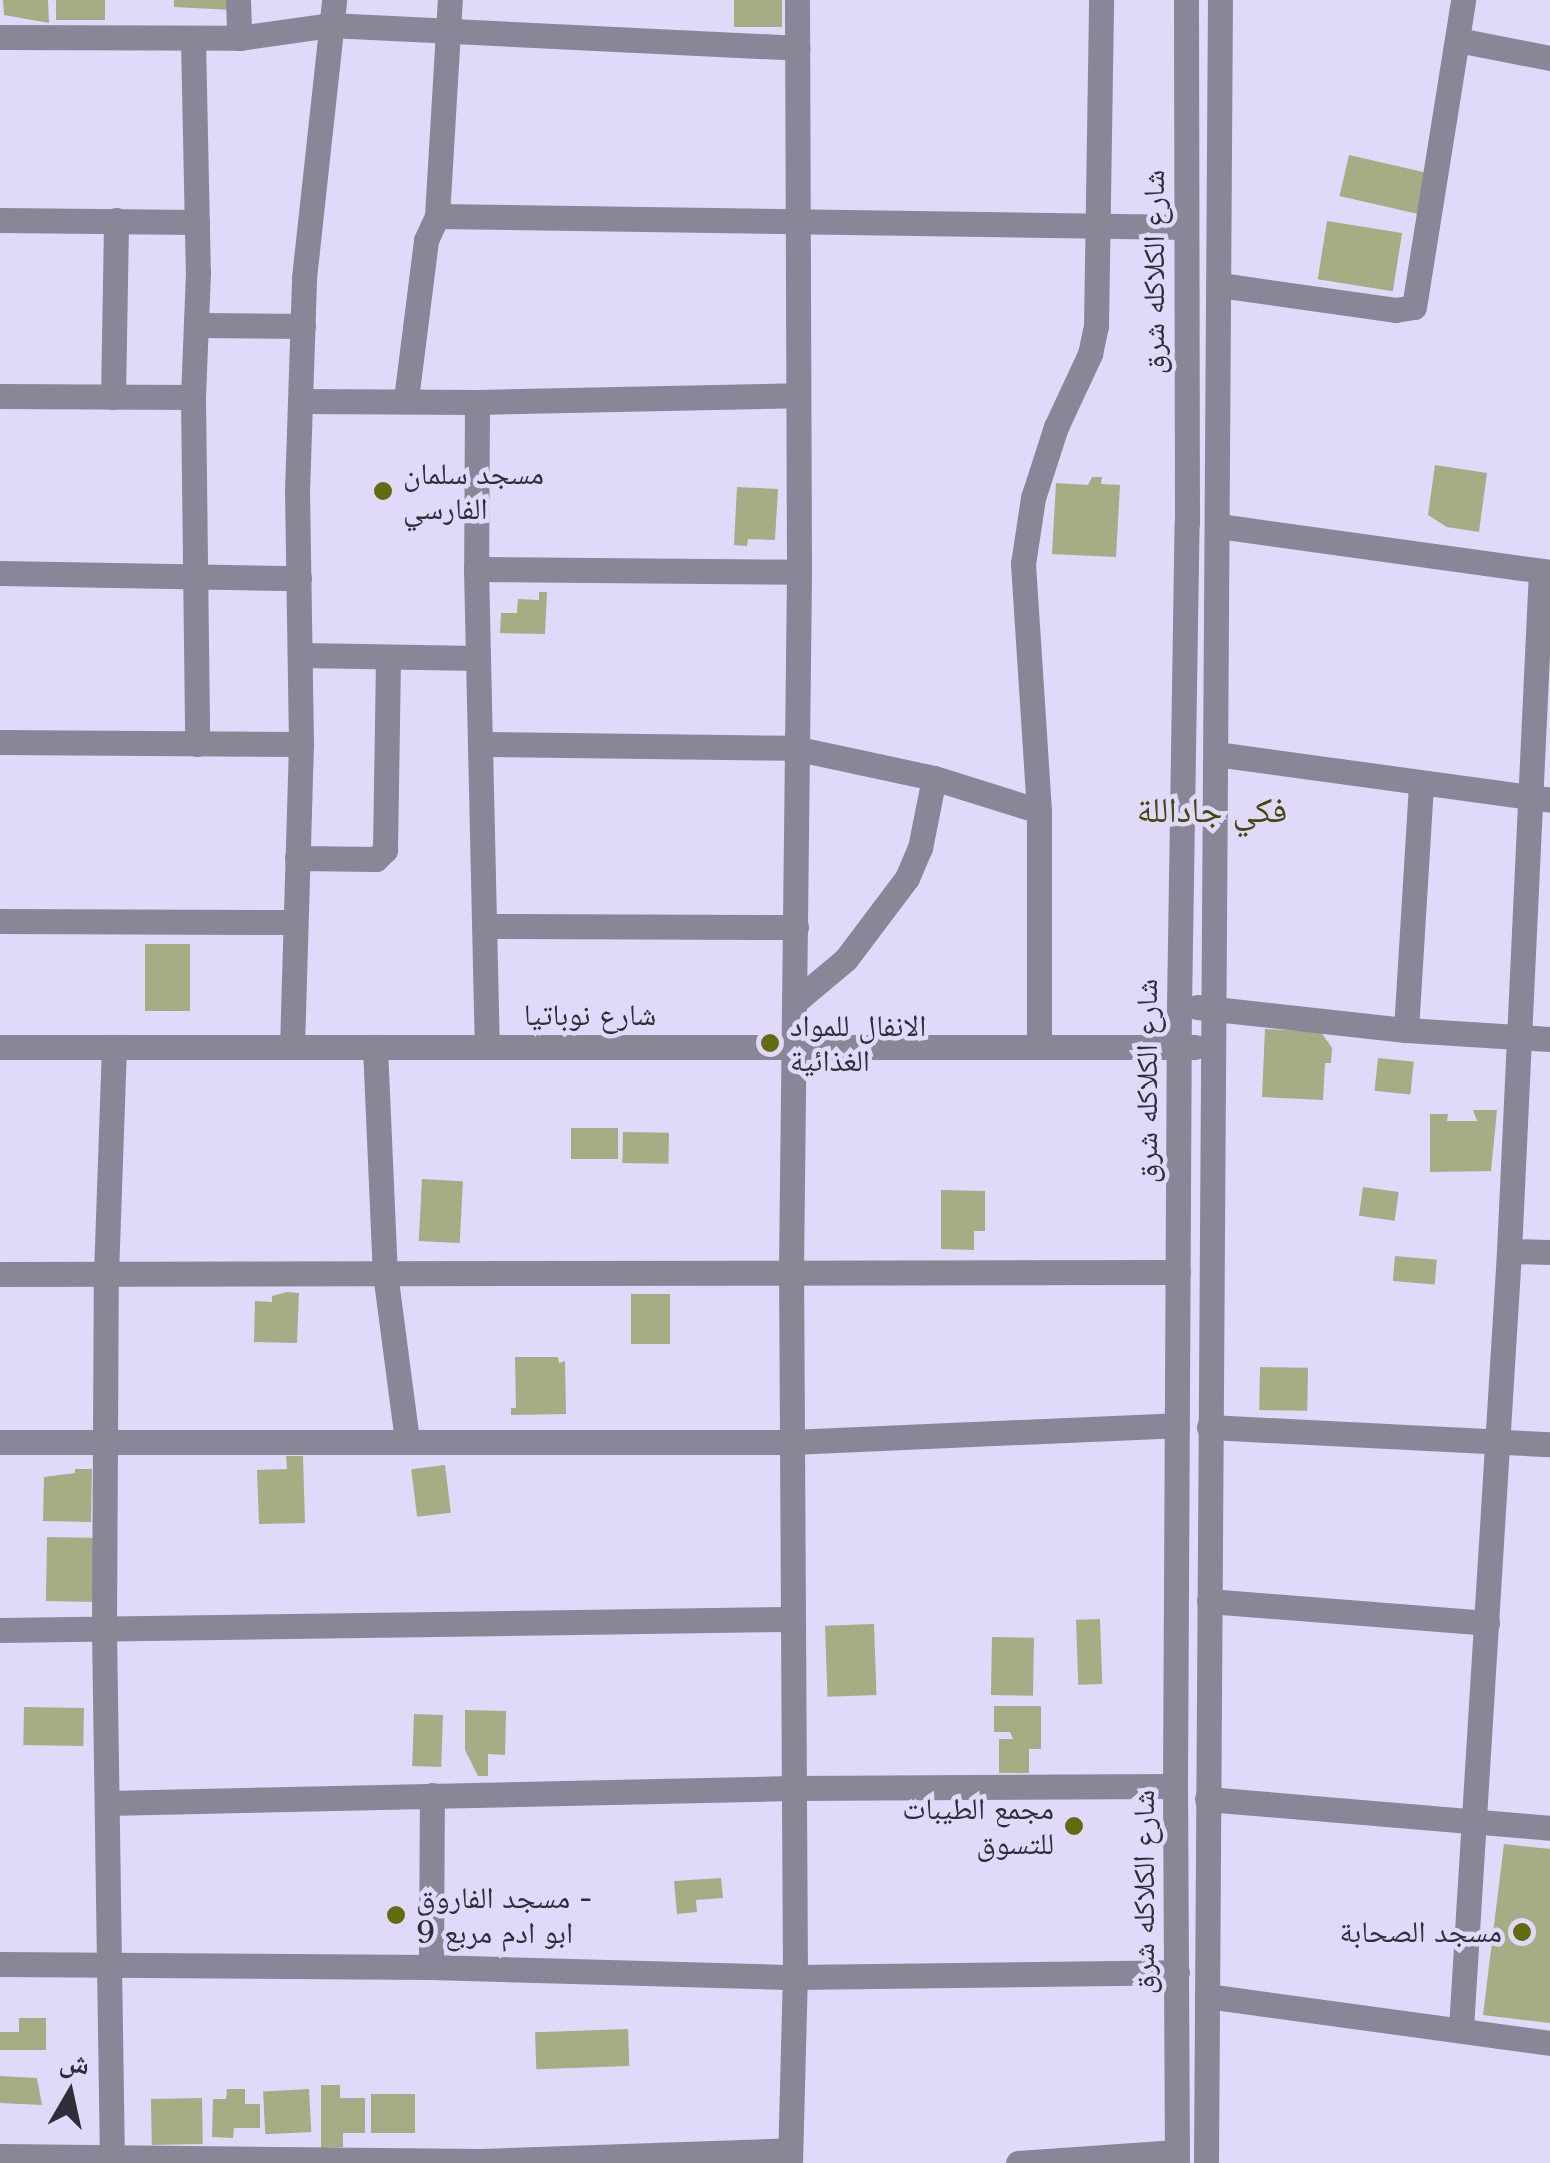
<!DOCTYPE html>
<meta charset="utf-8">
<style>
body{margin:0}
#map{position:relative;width:1550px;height:2163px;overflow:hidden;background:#e0d9f9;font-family:"Libre Baskerville","Noto Naskh Arabic",serif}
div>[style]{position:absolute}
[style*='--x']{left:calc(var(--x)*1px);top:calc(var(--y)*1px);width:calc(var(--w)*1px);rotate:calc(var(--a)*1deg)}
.building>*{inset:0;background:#a6ac84;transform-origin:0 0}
.minor>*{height:25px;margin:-12.5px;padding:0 12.5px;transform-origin:12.5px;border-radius:12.5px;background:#898697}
.dots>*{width:28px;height:28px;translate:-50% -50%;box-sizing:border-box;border:5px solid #e0d9f9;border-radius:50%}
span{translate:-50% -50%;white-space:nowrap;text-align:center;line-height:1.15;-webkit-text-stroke:9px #e0d9f9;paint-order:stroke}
.street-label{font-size:30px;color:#302d3a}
.poi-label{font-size:30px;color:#302d3a}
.left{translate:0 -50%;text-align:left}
.right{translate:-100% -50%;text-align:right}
.quarter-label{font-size:35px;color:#43480b}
.north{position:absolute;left:20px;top:2043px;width:100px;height:100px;-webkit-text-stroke:8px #e0d9f9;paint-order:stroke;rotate:9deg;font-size:28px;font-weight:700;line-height:40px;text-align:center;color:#302d3a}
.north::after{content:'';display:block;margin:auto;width:35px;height:45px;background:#302d3a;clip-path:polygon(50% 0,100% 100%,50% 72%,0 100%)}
</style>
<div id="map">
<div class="building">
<div style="clip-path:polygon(3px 0,48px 0,49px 23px,4px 15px)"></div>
<div style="left:56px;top:0;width:49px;height:20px"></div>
<div style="clip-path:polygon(174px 0,231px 0,232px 10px,174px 7px)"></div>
<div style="left:734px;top:0;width:48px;height:27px"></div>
<div style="left:1349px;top:155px;width:85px;height:42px;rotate:13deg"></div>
<div style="left:1327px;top:221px;width:76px;height:59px;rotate:9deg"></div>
<div style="clip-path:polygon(1435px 465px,1487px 473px,1479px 532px,1447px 527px,1428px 515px)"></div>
<div style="clip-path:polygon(1092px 477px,1102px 477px,1101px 484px,1120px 485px,1116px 557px,1052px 554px,1056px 483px,1088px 485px)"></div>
<div style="clip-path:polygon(737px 487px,778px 489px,775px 540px,748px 539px,747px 546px,734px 545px)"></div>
<div style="clip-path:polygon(539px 592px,547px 592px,545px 634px,500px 633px,501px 613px,517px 613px,518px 599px,539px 600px)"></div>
<div style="left:145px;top:944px;width:45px;height:67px"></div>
<div style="clip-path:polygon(1265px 1029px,1321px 1032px,1332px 1048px,1331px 1063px,1325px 1063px,1323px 1100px,1262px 1097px)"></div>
<div style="left:1378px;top:1058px;width:36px;height:33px;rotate:6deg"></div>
<div style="clip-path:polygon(1473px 1110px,1497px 1110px,1491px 1171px,1430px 1172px,1430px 1114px,1448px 1114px,1447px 1121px,1477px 1121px)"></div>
<div style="left:618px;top:1128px;width:31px;height:47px;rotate:90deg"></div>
<div style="left:623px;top:1132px;width:46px;height:31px;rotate:1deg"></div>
<div style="left:422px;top:1179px;width:41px;height:62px;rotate:3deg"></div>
<div style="left:1363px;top:1187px;width:36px;height:29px;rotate:8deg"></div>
<div style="clip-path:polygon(941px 1190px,985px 1191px,985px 1231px,974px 1231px,974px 1250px,941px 1249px)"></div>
<div style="left:1395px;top:1256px;width:42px;height:25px;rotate:5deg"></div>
<div style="clip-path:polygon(287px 1292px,299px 1293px,297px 1343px,254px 1342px,255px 1301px,272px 1302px,272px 1296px)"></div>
<div style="left:631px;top:1294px;width:39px;height:50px"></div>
<div style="clip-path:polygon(515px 1357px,558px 1357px,559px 1363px,565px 1361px,566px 1414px,511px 1415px,511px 1408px,516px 1408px)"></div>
<div style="left:1260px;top:1367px;width:48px;height:43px;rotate:1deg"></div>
<div style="clip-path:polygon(286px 1456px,303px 1456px,305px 1523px,259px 1524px,257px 1470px,287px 1469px)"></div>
<div style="left:445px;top:1465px;width:48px;height:34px;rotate:83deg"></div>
<div style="clip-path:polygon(75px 1469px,92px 1469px,91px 1522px,43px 1521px,44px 1477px,75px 1473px)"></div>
<div style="left:47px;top:1537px;width:51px;height:64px;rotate:1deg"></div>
<div style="left:1100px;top:1619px;width:65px;height:24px;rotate:88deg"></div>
<div style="left:874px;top:1624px;width:71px;height:49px;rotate:88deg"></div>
<div style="left:992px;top:1637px;width:42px;height:58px;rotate:1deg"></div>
<div style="clip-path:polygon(994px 1706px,1041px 1706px,1041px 1749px,1029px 1749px,1029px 1773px,999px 1773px,999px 1739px,1013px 1739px,1010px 1732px,994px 1732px)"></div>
<div style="left:24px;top:1707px;width:60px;height:38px;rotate:1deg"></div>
<div style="clip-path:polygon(465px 1710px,506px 1711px,505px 1755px,488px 1754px,488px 1776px,478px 1776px,465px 1750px)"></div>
<div style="left:414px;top:1714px;width:29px;height:52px;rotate:2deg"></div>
<div style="clip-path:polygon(1504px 1844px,1550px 1849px,1550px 2023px,1483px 2015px)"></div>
<div style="clip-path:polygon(721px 1878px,723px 1898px,696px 1900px,697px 1912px,677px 1914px,674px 1881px)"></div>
<div style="clip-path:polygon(19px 2018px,46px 2018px,46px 2050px,0 2050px,0 2032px,19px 2032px)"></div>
<div style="left:628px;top:2029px;width:37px;height:93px;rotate:88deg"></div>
<div style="clip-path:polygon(0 2076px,37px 2078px,42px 2105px,0 2103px)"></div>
<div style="clip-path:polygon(321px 2085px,340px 2085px,340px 2098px,365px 2098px,365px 2133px,343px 2133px,343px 2147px,321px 2148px)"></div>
<div style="clip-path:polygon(227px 2089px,245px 2089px,245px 2104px,260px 2104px,260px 2128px,234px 2128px,233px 2138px,212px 2137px,213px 2099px,226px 2099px)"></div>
<div style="left:309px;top:2089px;width:43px;height:46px;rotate:87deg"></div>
<div style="left:371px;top:2094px;width:44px;height:39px"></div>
<div style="left:202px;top:2098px;width:46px;height:51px;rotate:89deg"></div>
</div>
<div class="minor">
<div style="--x:238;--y:0;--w:38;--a:88"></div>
<div style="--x:0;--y:37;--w:239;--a:0.2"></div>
<div style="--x:239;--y:38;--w:92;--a:-8.1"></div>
<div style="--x:330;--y:25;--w:468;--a:2.8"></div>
<div style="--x:193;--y:40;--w:232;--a:88.8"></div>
<div style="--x:198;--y:272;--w:125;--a:92.3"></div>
<div style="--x:193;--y:397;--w:347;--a:89.3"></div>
<div style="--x:1458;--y:40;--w:94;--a:11.1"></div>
<div style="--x:437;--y:216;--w:749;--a:0.84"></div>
<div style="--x:0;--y:220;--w:197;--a:0.6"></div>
<div style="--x:1220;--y:285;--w:177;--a:8.1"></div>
<div style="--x:1395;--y:310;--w:19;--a:-9"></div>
<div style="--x:1414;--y:307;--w:311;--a:-80.9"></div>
<div style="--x:196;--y:325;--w:107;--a:0.5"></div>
<div style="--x:0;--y:396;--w:193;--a:0.3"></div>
<div style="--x:113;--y:397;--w:177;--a:-89"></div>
<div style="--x:406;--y:399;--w:160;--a:-82.8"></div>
<div style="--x:426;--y:240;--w:26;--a:-65"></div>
<div style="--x:437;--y:216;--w:216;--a:-86.6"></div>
<div style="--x:300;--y:401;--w:177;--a:0.3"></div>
<div style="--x:477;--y:402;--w:321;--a:-1.2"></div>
<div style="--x:477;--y:402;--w:167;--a:90.3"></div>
<div style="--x:476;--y:569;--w:478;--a:88.7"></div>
<div style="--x:1219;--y:526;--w:334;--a:7.9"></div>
<div style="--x:476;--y:569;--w:323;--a:0.5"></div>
<div style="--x:0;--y:573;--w:299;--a:1"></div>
<div style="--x:301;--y:655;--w:177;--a:1"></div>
<div style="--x:0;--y:742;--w:301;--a:0.4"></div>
<div style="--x:480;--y:744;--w:314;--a:0.7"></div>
<div style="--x:794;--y:748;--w:143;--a:12.1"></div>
<div style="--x:934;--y:778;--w:110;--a:17.4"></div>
<div style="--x:1216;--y:754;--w:337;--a:7.8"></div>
<div style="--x:297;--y:858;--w:79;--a:0.7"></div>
<div style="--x:376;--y:859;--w:13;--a:-45"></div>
<div style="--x:385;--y:850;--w:193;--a:-89.1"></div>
<div style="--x:0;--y:921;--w:295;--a:0.2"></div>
<div style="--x:486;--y:926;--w:310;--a:0.2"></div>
<div style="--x:796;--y:1001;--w:65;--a:-40"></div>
<div style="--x:846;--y:959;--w:101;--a:-53"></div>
<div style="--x:907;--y:878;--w:33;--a:-67"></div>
<div style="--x:920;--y:848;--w:71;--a:-78.7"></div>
<div style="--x:1197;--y:1007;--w:210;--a:6.3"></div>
<div style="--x:1406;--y:1030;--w:144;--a:3.6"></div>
<div style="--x:1406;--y:1030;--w:247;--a:-86.5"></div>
<div style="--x:0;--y:1047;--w:1195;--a:0"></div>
<div style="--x:292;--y:1047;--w:303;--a:-88.3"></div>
<div style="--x:301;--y:744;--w:252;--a:-90.9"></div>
<div style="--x:297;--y:492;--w:214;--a:-88.1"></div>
<div style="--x:304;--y:278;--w:280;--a:-83.8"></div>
<div style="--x:375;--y:1047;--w:226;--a:87.5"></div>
<div style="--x:385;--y:1273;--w:169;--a:82.5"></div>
<div style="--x:1039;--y:1047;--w:236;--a:-90"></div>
<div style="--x:1039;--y:811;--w:248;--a:-93.7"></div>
<div style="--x:1023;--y:564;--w:67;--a:-81.4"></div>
<div style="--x:1033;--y:498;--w:75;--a:-72.1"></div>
<div style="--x:1056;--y:427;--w:81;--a:-65"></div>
<div style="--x:1090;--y:354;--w:29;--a:-78"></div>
<div style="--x:1096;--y:326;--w:326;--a:-89.1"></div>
<div style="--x:1509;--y:1251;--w:41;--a:1.4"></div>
<div style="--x:0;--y:1274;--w:1178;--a:-0.1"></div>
<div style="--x:1209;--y:1427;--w:341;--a:2.9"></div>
<div style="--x:0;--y:1442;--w:791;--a:0"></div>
<div style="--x:791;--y:1442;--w:386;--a:-2.5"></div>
<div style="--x:1209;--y:1601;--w:279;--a:4.5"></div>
<div style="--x:0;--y:1630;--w:791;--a:-0.8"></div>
<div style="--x:1207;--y:1799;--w:344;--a:4.8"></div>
<div style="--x:107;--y:1803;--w:686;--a:-1.25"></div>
<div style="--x:793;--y:1788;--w:382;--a:-0.3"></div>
<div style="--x:0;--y:1964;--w:431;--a:0.4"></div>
<div style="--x:431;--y:1967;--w:364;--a:1.6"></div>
<div style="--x:795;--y:1977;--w:382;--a:-0.7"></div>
<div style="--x:431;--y:1967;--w:172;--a:-89.7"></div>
<div style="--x:1207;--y:1996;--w:346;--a:7.8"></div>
<div style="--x:1461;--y:2028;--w:778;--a:-86.46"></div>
<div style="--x:1509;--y:1251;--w:681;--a:-87.31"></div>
<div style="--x:0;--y:2156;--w:481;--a:0.6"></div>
<div style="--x:481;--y:2161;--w:309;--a:-2"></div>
<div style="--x:112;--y:2163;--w:534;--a:-90.86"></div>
<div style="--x:104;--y:1629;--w:354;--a:-89.7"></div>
<div style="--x:106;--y:1275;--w:228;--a:-88"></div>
<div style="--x:790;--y:2163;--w:186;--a:-88.5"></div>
<div style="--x:795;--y:1977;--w:708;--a:-90.32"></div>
<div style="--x:791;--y:1269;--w:697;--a:-89.34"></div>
<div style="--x:799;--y:572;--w:572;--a:-90.2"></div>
<div style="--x:1018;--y:2163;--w:159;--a:-4"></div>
<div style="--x:1177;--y:2163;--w:377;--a:-90.3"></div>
<div style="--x:1175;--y:1786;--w:779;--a:-89.71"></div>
<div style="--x:1179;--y:1007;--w:484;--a:-89.1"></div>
<div style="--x:1187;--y:523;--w:523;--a:-90.11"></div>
<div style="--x:1206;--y:2163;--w:2163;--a:-89.63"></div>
</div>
<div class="dots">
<div style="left:383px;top:491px;background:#646b0e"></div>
<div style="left:770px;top:1043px;background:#646b0e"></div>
<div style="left:1074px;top:1826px;background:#646b0e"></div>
<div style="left:396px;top:1915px;background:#646b0e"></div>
<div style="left:1522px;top:1932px;background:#646b0e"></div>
</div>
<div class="street-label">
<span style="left:1154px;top:272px;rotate:-90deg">شارع الكلاكله شرق</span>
<span style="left:590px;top:1015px">شارع نوباتيا</span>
<span style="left:1147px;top:1081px;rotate:-90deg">شارع الكلاكله شرق</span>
<span style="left:1144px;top:1892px;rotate:-90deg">شارع الكلاكله شرق</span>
</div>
<div class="poi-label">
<span class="left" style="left:403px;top:491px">مسجد سلمان<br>الفارسي</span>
<span class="left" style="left:790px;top:1043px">الانفال للمواد<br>الغذائية</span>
<span class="right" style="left:1054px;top:1826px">مجمع الطيبات<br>للتسوق</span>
<span class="left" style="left:416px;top:1915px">مسجد الفاروق -<br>ابو ادم مربع 9</span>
<span class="right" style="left:1502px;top:1932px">مسجد الصحابة</span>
</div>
<div class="quarter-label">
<span style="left:1212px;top:810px">فكي جاداللة</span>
</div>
<div class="north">ش</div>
</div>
